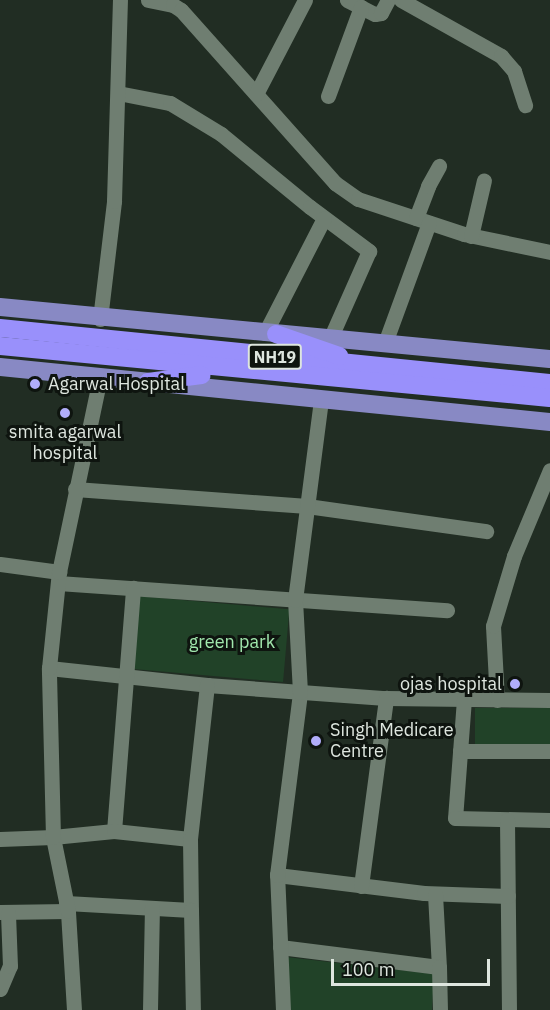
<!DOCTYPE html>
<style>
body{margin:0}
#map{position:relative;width:550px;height:1010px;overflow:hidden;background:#212d23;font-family:"IBM Plex Sans",sans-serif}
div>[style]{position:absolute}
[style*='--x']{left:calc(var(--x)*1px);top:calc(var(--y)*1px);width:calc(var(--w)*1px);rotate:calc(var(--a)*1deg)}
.green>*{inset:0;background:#214228;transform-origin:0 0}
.minor>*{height:15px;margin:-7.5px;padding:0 7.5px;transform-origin:7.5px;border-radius:7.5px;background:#6f7e71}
.major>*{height:18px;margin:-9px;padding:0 9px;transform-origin:9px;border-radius:9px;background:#8889c4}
.highway>*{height:18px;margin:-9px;padding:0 9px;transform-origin:9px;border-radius:9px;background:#9990fb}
.dots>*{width:16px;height:16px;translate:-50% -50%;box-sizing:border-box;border:3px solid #0e140f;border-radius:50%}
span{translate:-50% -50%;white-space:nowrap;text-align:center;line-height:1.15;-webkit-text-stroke:6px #0e140f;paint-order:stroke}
.shield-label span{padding:2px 4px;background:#0e140f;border:2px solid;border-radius:4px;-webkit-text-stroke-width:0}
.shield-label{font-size:16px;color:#dee6df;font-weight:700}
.poi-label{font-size:18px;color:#dee6df}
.left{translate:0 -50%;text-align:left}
.right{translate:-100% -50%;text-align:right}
.park-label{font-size:18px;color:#a0e6ac}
.scale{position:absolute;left:331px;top:959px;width:159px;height:27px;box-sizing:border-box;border:3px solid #dee6df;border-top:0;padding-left:8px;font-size:18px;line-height:21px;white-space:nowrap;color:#dee6df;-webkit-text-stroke:4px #0e140f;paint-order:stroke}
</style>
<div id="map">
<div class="green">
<div style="left:137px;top:596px;width:153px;height:73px;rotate:5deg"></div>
<div style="left:550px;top:708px;width:38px;height:75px;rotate:90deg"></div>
<div style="clip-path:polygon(286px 957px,434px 974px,432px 1010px,289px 1010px)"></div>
</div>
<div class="minor">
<div style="--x:148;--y:0;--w:25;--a:11"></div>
<div style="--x:173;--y:5;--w:9;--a:32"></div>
<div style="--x:181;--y:10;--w:232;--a:48.3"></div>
<div style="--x:335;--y:183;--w:28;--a:35"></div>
<div style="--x:358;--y:199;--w:112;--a:18.3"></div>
<div style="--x:464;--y:234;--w:88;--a:11.8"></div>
<div style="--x:347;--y:0;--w:31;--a:27"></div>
<div style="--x:375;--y:14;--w:6;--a:-9"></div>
<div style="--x:381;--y:13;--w:15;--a:-62"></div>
<div style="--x:401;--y:0;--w:115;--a:29.2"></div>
<div style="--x:501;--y:56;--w:20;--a:49"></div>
<div style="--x:514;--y:71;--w:36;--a:72"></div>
<div style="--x:118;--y:93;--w:53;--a:10.9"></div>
<div style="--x:170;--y:103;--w:60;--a:31.3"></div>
<div style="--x:221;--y:134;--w:115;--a:39.4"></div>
<div style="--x:310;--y:207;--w:74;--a:36.7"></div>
<div style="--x:369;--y:251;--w:96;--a:113.9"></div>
<div style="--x:256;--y:94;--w:106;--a:-62.5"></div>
<div style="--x:328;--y:96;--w:95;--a:-69.7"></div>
<div style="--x:416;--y:218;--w:34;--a:-69"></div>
<div style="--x:428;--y:186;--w:23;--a:-61"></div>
<div style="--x:471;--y:236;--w:57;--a:-76.9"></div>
<div style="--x:100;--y:319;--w:119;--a:-83.2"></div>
<div style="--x:114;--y:201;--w:201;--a:-88.3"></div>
<div style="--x:265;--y:333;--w:129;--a:-62.8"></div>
<div style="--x:385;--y:343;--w:128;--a:-69.9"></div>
<div style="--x:75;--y:489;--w:233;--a:4.2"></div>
<div style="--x:307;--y:506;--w:181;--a:8"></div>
<div style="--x:0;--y:564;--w:60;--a:7.7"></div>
<div style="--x:58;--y:583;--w:390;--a:4"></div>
<div style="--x:49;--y:668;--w:159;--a:6.1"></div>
<div style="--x:207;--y:685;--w:179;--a:4.2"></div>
<div style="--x:386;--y:698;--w:164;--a:0.7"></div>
<div style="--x:464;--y:699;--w:119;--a:94.3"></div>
<div style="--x:455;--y:818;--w:95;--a:1.2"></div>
<div style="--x:497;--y:700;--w:74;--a:-93.1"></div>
<div style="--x:493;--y:626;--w:73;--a:-73.3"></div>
<div style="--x:514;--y:556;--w:93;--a:-67.3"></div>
<div style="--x:460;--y:751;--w:90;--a:0"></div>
<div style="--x:507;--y:820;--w:190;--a:89.4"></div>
<div style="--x:114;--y:831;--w:244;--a:-85.5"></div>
<div style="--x:0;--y:839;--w:53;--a:-2.2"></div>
<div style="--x:53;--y:837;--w:61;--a:-5.6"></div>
<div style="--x:114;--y:831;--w:76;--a:6"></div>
<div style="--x:190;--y:839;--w:155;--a:-83.7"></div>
<div style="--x:190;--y:839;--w:71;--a:89.2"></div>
<div style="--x:277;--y:875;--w:148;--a:7"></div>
<div style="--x:424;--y:893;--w:84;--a:2"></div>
<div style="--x:361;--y:886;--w:190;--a:-82.4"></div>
<div style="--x:435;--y:894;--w:73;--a:86.9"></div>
<div style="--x:66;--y:903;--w:125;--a:3.2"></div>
<div style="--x:191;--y:910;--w:100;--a:88.9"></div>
<div style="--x:0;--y:912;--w:68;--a:-0.8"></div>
<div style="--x:280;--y:947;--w:160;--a:7.2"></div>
<div style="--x:439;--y:967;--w:43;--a:88.7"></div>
<div style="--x:0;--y:989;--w:25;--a:-67"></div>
<div style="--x:10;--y:966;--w:53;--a:-92.2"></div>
<div style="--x:74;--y:1010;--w:99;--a:-93.5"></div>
<div style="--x:68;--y:911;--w:76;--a:-101.5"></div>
<div style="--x:53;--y:837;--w:169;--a:-91.4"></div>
<div style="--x:49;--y:668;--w:97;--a:-84.1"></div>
<div style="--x:59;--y:572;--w:198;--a:-78.1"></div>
<div style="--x:150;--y:1010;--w:102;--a:-88.9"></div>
<div style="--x:283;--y:1010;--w:135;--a:-92.5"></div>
<div style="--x:277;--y:875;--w:184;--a:-82.8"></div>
<div style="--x:300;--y:692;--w:92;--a:-93.1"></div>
<div style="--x:295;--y:600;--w:203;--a:-82.6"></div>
</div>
<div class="major">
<div style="--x:0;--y:307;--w:552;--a:5.4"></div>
<div style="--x:0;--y:367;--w:553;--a:5.71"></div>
</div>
<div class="highway">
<div style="--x:0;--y:328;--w:553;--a:5.71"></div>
<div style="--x:276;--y:334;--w:67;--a:19.2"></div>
<div style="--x:0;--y:346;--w:552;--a:5.4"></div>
<div style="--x:148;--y:382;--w:54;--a:-7.4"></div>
</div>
<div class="dots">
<div style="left:35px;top:384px;background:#b1adfa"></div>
<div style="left:65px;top:413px;background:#b1adfa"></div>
<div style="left:515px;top:684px;background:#b1adfa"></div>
<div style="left:316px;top:741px;background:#b1adfa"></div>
</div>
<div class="shield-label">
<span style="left:275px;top:357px">NH19</span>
</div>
<div class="poi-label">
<span class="left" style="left:48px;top:384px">Agarwal Hospital</span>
<span style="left:65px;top:443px">smita agarwal<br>hospital</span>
<span class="right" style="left:502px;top:684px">ojas hospital</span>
<span class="left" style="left:330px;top:741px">Singh Medicare<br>Centre</span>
</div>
<div class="park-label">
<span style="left:232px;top:642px">green park</span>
</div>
<div class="scale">100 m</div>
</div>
